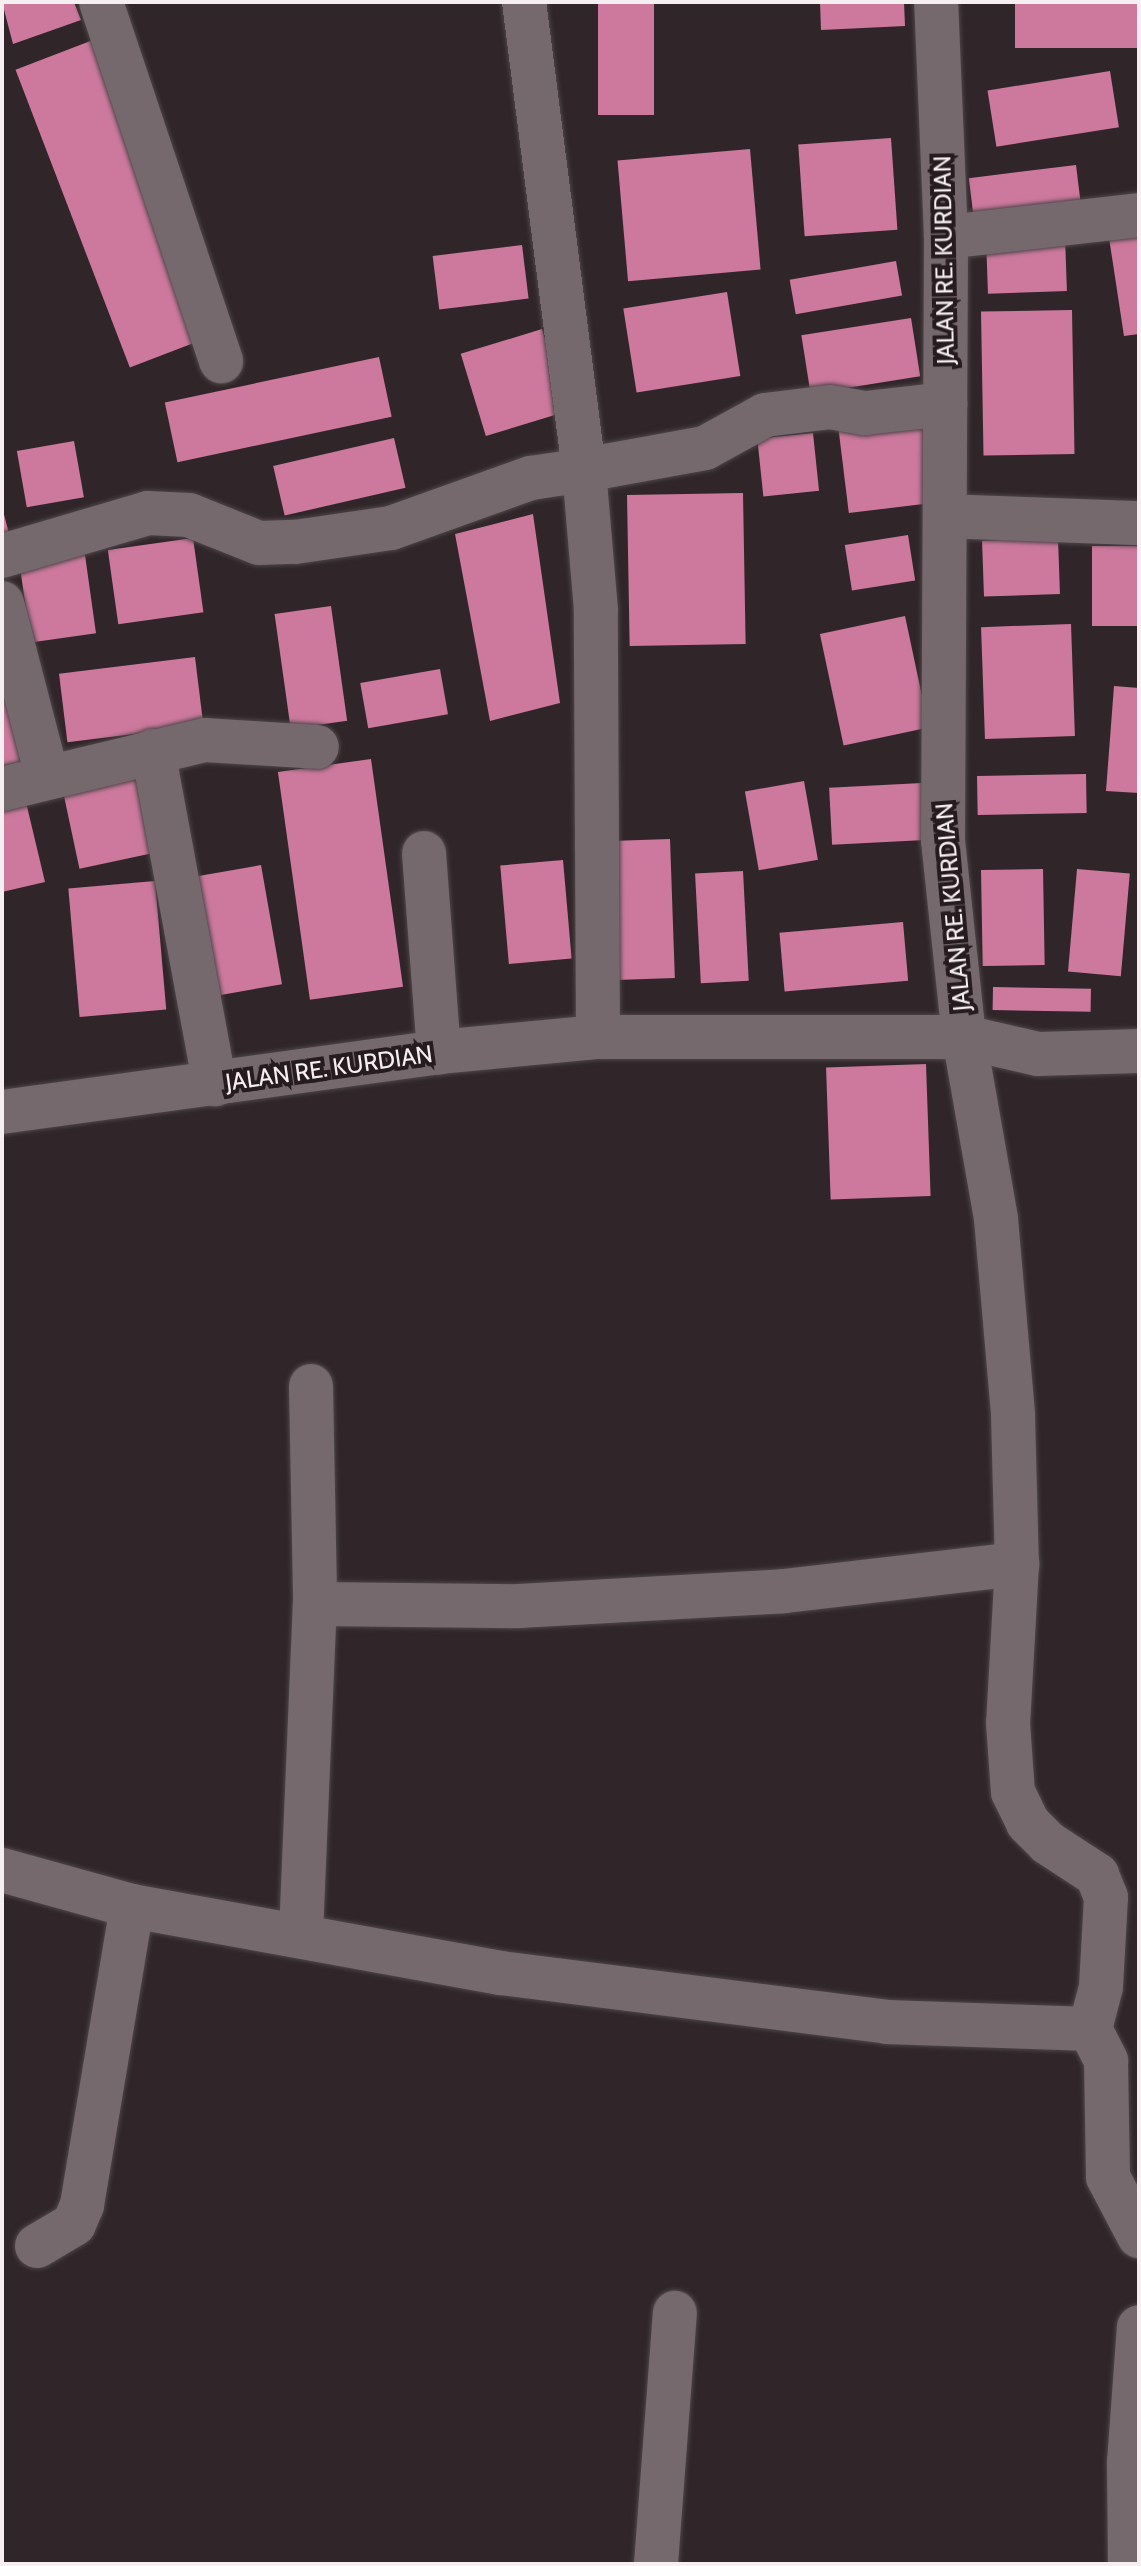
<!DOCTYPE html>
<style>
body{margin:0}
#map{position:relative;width:1141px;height:2566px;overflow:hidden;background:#302629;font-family:Cabin,sans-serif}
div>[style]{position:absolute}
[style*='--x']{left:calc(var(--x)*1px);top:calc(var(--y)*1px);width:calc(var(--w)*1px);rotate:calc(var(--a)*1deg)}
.building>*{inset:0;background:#cc799d;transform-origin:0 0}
.roads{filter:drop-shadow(0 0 2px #4d4548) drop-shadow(0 0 2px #4d4548)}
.minor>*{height:44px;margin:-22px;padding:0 22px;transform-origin:22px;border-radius:22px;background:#75696d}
span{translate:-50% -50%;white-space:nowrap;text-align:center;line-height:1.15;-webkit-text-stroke:8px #261c20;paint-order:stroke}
.street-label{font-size:24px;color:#f6eff2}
.frame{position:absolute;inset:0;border:4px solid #f6eff2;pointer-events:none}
</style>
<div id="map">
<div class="building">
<div style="clip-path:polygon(2px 2px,74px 2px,81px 20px,13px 44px)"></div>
<div style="left:598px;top:2px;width:56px;height:113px"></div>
<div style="clip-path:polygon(820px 2px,904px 2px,905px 26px,821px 30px)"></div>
<div style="left:1139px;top:2px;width:46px;height:124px;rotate:90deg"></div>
<div style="left:93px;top:40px;width:319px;height:83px;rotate:69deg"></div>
<div style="left:1110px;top:71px;width:57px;height:124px;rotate:81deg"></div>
<div style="left:891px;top:138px;width:92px;height:93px;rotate:86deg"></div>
<div style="left:750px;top:149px;width:121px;height:133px;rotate:85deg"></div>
<div style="left:1076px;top:165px;width:46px;height:108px;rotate:83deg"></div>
<div style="clip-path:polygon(1139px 227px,1139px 334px,1124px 336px,1108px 231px)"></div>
<div style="left:1065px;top:236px;width:55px;height:79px;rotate:88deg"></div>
<div style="left:522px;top:245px;width:54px;height:90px;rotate:83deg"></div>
<div style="left:896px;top:261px;width:35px;height:108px;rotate:80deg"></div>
<div style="left:727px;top:292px;width:85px;height:105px;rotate:81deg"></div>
<div style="left:1072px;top:310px;width:144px;height:91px;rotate:89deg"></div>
<div style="left:911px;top:318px;width:59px;height:111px;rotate:81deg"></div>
<div style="left:542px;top:329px;width:86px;height:85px;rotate:73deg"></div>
<div style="left:379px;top:357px;width:61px;height:219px;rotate:78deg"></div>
<div style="left:934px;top:419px;width:83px;height:96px;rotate:83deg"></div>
<div style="left:813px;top:433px;width:58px;height:56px;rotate:84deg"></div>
<div style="left:394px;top:438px;width:51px;height:124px;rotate:77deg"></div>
<div style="left:74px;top:441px;width:57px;height:58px;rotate:80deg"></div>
<div style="left:743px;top:493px;width:151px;height:116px;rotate:89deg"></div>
<div style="clip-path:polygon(2px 507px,11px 541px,2px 543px)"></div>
<div style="clip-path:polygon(533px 514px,560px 703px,490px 721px,455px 534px)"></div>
<div style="left:908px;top:535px;width:46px;height:64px;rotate:81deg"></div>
<div style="left:193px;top:538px;width:75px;height:86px;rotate:82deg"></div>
<div style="left:1058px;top:538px;width:56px;height:76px;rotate:88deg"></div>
<div style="left:1139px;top:546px;width:80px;height:47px;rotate:90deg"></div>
<div style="left:85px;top:555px;width:79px;height:66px;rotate:82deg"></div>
<div style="left:331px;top:606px;width:116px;height:57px;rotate:82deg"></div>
<div style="left:905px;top:616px;width:114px;height:87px;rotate:78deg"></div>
<div style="left:1071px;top:624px;width:112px;height:90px;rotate:88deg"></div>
<div style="left:195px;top:657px;width:69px;height:137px;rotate:83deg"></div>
<div style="clip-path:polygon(2px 669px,31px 760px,2px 766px)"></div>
<div style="left:440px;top:669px;width:46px;height:81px;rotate:80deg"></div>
<div style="clip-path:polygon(1114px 686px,1139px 688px,1139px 793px,1106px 791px)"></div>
<div style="left:371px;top:759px;width:230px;height:94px;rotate:82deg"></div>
<div style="left:145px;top:773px;width:80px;height:84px;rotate:78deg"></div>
<div style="left:1086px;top:774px;width:39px;height:109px;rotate:89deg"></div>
<div style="left:804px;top:781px;width:80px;height:60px;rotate:80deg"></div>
<div style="left:922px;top:783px;width:57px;height:93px;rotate:87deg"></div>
<div style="clip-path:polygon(25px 798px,45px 882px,2px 892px,2px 804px)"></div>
<div style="left:670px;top:839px;width:139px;height:59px;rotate:88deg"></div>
<div style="left:563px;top:860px;width:99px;height:63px;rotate:85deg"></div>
<div style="left:261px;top:865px;width:121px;height:72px;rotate:80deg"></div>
<div style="left:1043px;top:869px;width:96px;height:62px;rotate:89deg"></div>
<div style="left:1077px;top:869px;width:53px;height:103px;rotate:5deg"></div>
<div style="left:743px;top:871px;width:110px;height:48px;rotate:87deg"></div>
<div style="left:155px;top:881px;width:129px;height:87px;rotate:85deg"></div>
<div style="left:903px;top:922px;width:59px;height:124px;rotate:85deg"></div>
<div style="left:993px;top:987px;width:98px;height:23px;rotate:1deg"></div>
<div style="left:926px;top:1064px;width:132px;height:100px;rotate:88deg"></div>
</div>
<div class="roads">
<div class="minor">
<div style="--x:101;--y:2;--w:379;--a:71.5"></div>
<div style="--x:946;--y:237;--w:194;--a:-6.5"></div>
<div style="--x:945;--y:516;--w:194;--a:2.1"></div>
<div style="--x:2;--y:556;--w:152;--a:-16.4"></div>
<div style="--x:148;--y:513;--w:41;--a:2.8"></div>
<div style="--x:189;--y:515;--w:75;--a:21.8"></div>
<div style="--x:259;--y:543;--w:36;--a:-2"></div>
<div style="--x:295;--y:542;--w:97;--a:-8.3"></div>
<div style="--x:391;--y:528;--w:149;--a:-19.7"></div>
<div style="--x:531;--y:478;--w:54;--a:-8.6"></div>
<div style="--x:584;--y:470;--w:472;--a:-97.3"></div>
<div style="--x:2;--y:603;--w:179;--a:75.4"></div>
<div style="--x:153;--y:751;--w:339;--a:79.5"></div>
<div style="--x:2;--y:789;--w:208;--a:-13.6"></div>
<div style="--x:204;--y:740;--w:113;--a:3.5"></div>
<div style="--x:424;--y:853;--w:200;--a:85.7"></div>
<div style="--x:598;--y:1037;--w:427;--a:-90.3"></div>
<div style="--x:596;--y:610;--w:141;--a:-94.9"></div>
<div style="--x:584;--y:470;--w:123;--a:-10.3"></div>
<div style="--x:705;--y:448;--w:68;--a:-28.8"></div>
<div style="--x:765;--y:415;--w:65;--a:-7"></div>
<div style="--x:830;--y:407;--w:36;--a:10"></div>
<div style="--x:865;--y:413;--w:81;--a:-6.3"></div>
<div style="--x:1139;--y:1051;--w:101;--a:178.3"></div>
<div style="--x:1038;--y:1054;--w:76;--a:-167.1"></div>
<div style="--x:964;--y:1037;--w:185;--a:80"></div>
<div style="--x:996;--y:1219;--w:197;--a:85"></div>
<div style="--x:1013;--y:1415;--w:149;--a:88.5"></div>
<div style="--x:1017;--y:1564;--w:159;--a:93.2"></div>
<div style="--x:1008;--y:1723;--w:69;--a:85.9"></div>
<div style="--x:1013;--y:1792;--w:34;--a:64"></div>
<div style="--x:1028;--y:1823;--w:28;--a:45"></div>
<div style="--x:1048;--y:1843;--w:59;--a:33.1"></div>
<div style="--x:1097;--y:1875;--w:24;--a:68"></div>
<div style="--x:1106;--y:1897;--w:90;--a:93.2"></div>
<div style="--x:1101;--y:1987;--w:43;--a:104.7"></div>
<div style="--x:1090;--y:2029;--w:36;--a:63"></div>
<div style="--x:1106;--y:2061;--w:116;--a:89"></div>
<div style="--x:1108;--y:2177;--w:67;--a:62.3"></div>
<div style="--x:2;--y:1112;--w:441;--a:-7.8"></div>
<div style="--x:439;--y:1052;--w:160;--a:-5.4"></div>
<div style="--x:598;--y:1037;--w:366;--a:0"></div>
<div style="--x:964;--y:1037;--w:198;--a:-96.1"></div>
<div style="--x:943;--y:840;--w:603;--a:-89.71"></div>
<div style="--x:946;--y:237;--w:235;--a:-92.4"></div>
<div style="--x:311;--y:1386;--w:218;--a:88.9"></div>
<div style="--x:2;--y:1870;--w:135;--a:15.5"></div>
<div style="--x:132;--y:1906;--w:375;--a:10.3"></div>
<div style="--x:501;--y:1973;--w:389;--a:7.2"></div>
<div style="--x:887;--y:2022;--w:203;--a:2"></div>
<div style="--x:301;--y:1934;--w:330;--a:-87.6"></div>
<div style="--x:315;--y:1604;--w:204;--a:0.6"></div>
<div style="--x:519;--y:1606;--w:265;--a:-3.2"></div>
<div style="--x:784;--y:1591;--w:235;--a:-6.6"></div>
<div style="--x:37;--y:2246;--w:43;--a:-30.7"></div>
<div style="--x:74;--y:2224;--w:21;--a:-67"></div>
<div style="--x:82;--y:2205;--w:303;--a:-80.5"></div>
<div style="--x:656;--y:2564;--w:252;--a:-85.7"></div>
<div style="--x:1130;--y:2564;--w:102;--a:-90.6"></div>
<div style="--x:1129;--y:2462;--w:135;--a:-85.8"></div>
</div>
</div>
<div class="street-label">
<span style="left:944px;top:260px;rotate:-91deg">JALAN RE. KURDIAN</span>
<span style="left:953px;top:907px;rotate:-95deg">JALAN RE. KURDIAN</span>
<span style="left:329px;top:1068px;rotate:-8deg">JALAN RE. KURDIAN</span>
</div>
<div class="frame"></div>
</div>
